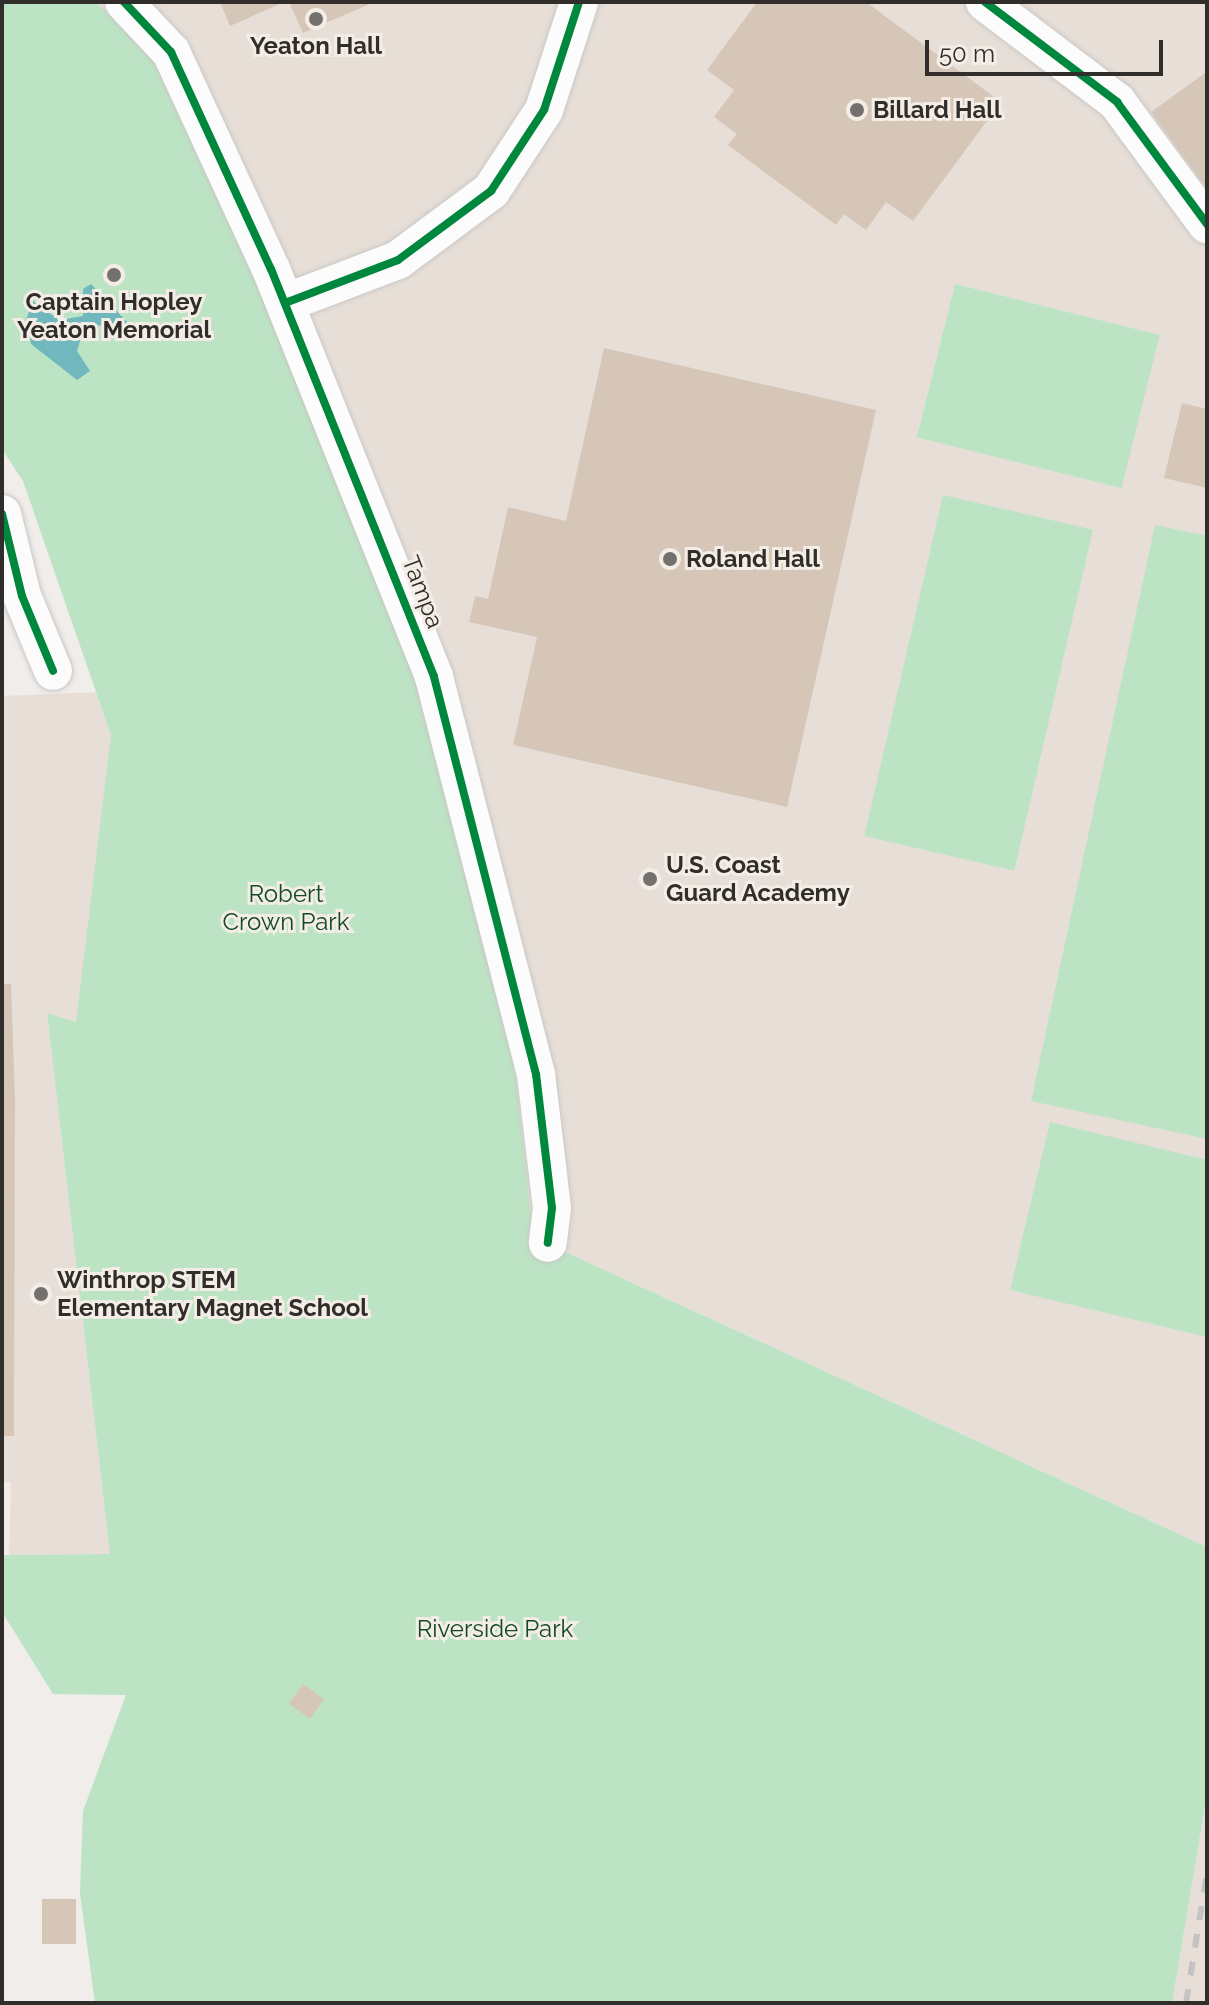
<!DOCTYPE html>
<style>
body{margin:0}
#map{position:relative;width:1209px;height:2005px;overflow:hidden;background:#f0edea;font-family:Raleway,sans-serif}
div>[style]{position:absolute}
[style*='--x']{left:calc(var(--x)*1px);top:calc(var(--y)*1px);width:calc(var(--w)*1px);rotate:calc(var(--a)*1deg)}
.built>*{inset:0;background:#e7dfd7}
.green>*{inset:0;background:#bce4c4;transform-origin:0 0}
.water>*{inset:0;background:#71b8be}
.building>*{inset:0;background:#d5c6b8;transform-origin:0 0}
.roads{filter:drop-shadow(0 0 2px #cac7c5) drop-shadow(0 0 2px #cac7c5)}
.minor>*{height:38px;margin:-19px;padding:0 19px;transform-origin:19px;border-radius:19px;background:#fdfcfc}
.rail>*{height:6px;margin-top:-3px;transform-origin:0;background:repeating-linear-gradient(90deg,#c4c2c2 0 14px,transparent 0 28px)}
.cycleway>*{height:8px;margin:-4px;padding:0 4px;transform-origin:4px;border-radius:4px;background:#00873e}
.dots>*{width:22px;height:22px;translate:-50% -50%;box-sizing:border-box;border:4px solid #f4ede6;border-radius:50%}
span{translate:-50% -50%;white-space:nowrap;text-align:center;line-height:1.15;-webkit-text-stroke:6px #f4ede6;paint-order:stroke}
.poi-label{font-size:24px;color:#302d2b;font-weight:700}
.left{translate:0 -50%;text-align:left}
.street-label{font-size:24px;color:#302d2b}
.park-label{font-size:24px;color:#104b25}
.frame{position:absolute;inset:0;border:4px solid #302d2b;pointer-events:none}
.scale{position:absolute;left:925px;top:40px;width:238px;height:36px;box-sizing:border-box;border:4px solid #302d2b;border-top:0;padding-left:10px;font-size:24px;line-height:28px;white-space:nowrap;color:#302d2b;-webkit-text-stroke:6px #f4ede6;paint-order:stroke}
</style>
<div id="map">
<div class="built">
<div style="clip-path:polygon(2px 2px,1207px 2px,1207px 1547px,47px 1013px,110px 1554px,9px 1555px,11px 1482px,2px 1482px,2px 696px,99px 692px,23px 481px,2px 449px)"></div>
<div style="clip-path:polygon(1207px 1794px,1207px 2003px,1172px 2003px)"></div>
</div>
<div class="green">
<div style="clip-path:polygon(2px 2px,95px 2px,117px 20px,152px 57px,223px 205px,402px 631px,512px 1042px,533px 1237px,1207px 1547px,1207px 1794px,1172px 2003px,95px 2003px,80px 1894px,83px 1811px,126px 1695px,53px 1694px,2px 1612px,2px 1555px,110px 1554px,47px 1013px,76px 1022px,111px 735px,23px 481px,2px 449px)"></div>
<div style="left:955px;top:284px;width:211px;height:158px;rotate:14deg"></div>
<div style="left:943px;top:495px;width:154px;height:350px;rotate:13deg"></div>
<div style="clip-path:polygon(1155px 525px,1207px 536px,1207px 1139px,1031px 1101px)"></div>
<div style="clip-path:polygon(1050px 1122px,1207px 1160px,1207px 1337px,1010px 1290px)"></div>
</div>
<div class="water">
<div style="clip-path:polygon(91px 284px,131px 326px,85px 325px,77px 351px,90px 371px,77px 380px,31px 344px,26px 320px,33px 301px,59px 320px,83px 316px,83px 289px)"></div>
</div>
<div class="building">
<div style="clip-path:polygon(220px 2px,284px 2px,230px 26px)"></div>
<div style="clip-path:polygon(289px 2px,374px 2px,303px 33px)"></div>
<div style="clip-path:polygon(757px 2px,866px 2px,1001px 102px,913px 221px,886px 202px,866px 230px,844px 214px,836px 225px,728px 145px,737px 134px,714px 117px,734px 90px,707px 70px)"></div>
<div style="clip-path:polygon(1205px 73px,1207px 76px,1207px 189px,1151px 112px)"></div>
<div style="clip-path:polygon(604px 348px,876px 410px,787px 807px,513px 745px,537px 637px,469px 622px,475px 596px,488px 599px,508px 507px,566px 521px)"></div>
<div style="clip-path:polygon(1182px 403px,1207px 409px,1207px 488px,1164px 478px)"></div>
<div style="clip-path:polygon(2px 984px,11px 984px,15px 1099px,14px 1436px,2px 1436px)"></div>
<div style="left:303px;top:1684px;width:26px;height:24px;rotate:36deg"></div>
<div style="left:42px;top:1899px;width:34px;height:45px"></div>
</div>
<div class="roads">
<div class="minor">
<div style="--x:124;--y:2;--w:69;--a:46.8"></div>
<div style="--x:171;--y:52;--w:239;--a:65.3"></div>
<div style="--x:271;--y:269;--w:439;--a:68.2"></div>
<div style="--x:434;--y:677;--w:410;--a:75.6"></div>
<div style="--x:536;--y:1074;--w:135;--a:83.2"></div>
<div style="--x:552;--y:1208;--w:35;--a:97"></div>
<div style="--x:985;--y:2;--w:166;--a:37.1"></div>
<div style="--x:1117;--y:102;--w:152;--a:53.6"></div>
<div style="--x:285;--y:303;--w:121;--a:-20.8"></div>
<div style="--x:398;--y:260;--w:116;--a:-36.6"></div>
<div style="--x:491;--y:191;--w:97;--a:-56.8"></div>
<div style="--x:544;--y:110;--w:114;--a:-72"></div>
<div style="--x:2;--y:514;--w:84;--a:76.3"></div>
<div style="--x:22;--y:596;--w:81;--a:67.5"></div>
</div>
</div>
<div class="rail">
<div style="--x:1186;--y:2003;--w:131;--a:-80.8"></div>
</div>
<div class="cycleway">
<div style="--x:124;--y:2;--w:69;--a:46.8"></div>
<div style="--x:171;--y:52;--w:239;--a:65.3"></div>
<div style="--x:271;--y:269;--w:439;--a:68.2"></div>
<div style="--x:434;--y:677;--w:410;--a:75.6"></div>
<div style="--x:536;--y:1074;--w:135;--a:83.2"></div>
<div style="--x:552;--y:1208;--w:35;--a:97"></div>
<div style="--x:985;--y:2;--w:166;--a:37.1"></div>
<div style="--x:1117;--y:102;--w:152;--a:53.6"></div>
<div style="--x:285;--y:303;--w:121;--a:-20.8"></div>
<div style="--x:398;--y:260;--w:116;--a:-36.6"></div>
<div style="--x:491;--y:191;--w:97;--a:-56.8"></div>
<div style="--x:544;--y:110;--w:114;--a:-72"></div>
<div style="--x:2;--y:514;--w:84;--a:76.3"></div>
<div style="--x:22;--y:596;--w:81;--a:67.5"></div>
</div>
<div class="dots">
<div style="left:316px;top:19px;background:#73706e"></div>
<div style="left:857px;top:110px;background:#73706e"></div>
<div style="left:114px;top:275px;background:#73706e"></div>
<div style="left:670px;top:559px;background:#73706e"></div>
<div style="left:650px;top:879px;background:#73706e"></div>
<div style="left:41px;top:1294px;background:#73706e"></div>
</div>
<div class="poi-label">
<span style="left:316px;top:46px">Yeaton Hall</span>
<span class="left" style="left:873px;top:110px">Billard Hall</span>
<span style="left:114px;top:316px">Captain Hopley<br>Yeaton Memorial</span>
<span class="left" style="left:686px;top:559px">Roland Hall</span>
<span class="left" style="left:666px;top:879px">U.S. Coast<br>Guard Academy</span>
<span class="left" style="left:57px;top:1294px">Winthrop STEM<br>Elementary Magnet School</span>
</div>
<div class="street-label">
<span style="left:423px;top:592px;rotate:69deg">Tampa</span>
</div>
<div class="park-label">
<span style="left:286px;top:908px">Robert<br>Crown Park</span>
<span style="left:495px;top:1629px">Riverside Park</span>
</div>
<div class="frame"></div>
<div class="scale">50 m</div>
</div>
